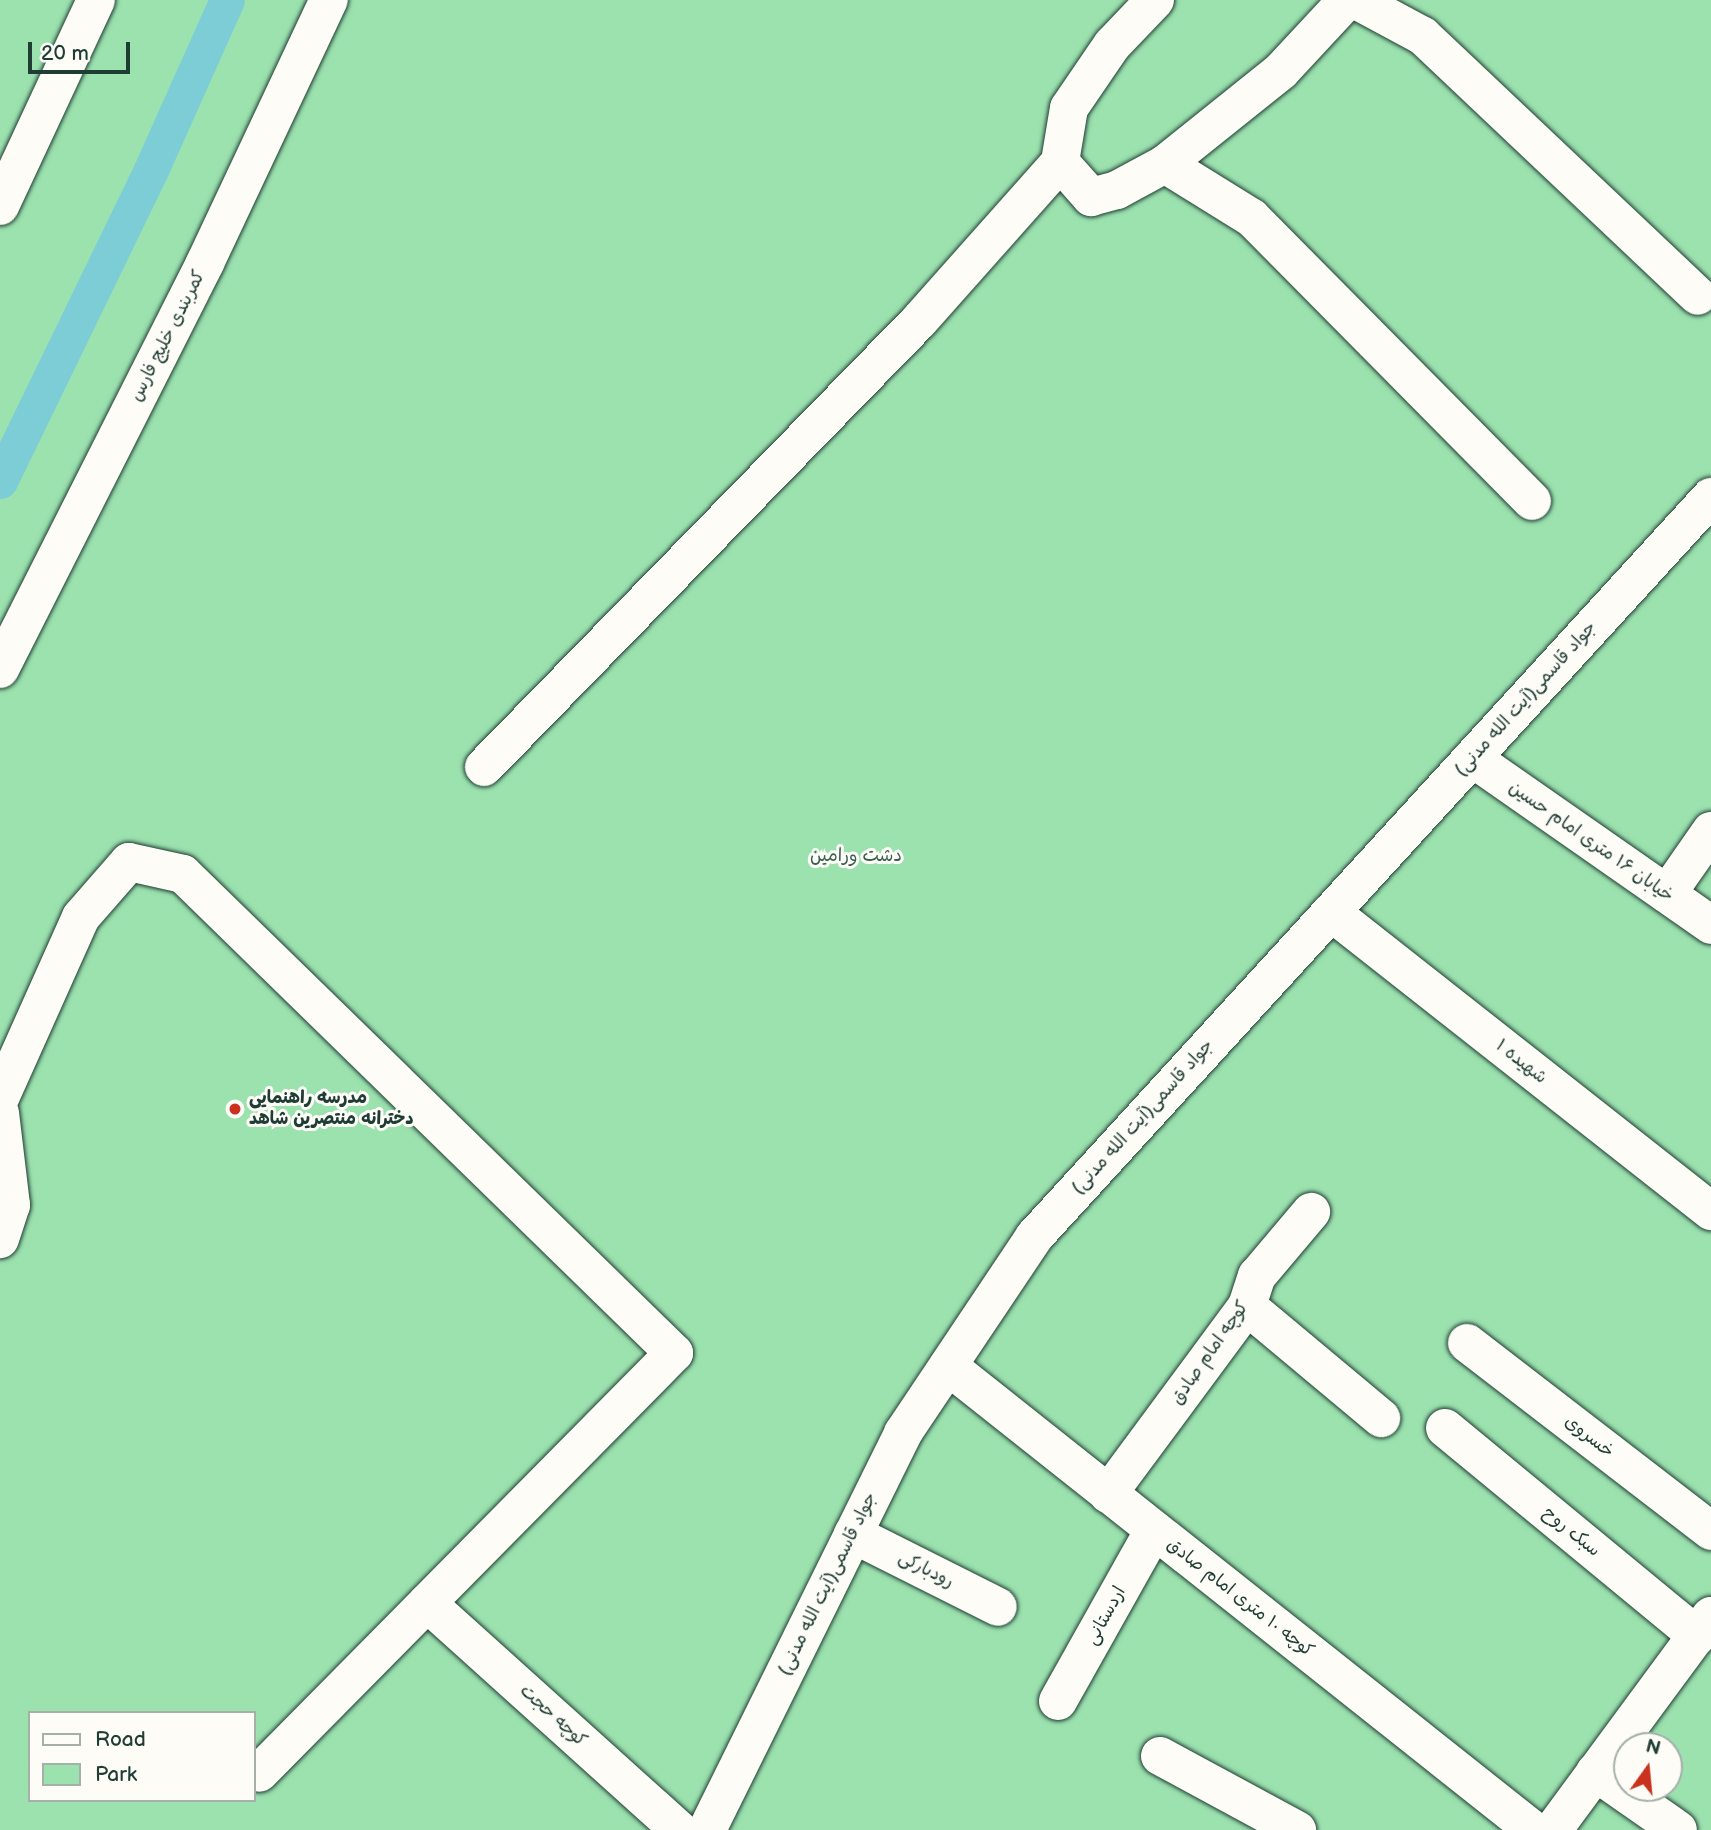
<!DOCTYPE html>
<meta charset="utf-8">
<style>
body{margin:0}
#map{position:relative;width:1711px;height:1830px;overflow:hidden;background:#fdfcf7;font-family:"Balsamiq Sans","Playpen Sans Arabic",sans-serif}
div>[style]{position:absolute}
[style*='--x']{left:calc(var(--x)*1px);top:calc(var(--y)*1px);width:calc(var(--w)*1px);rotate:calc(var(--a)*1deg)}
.green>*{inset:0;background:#9ce2af}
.canal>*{height:35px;margin:-17.5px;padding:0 17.5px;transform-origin:17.5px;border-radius:17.5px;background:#7ccdd6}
.roads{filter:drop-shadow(0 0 2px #1f3d34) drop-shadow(0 0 2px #1f3d34)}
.minor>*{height:38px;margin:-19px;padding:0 19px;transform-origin:19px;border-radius:19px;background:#fdfcf7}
.major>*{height:38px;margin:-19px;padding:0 19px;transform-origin:19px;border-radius:19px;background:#fdfcf7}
.dots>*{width:19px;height:19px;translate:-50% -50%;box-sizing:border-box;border:4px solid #fdfcf7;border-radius:50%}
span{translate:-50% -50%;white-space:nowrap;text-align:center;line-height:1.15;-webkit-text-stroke:6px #fdfcf7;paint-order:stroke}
.street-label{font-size:18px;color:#1f3d34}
.park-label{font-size:18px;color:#385e4d}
.poi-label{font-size:18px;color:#1f3d34;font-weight:700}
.left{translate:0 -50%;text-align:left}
.legend{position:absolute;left:28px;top:1711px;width:228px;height:91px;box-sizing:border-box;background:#fdfcf7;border:2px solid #a4b0a9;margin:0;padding:9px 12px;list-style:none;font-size:21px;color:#1f3d34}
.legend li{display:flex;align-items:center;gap:14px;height:35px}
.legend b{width:35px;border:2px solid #a4b0a9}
.north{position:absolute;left:1613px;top:1732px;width:70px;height:70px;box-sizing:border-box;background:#fdfcf7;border:2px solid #a4b0a9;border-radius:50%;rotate:15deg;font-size:19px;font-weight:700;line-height:28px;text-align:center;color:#1f3d34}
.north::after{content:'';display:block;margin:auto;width:24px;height:32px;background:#c8321e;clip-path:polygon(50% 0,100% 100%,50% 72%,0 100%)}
.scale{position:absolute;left:28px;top:42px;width:102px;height:32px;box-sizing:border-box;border:4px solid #1f3d34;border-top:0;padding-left:9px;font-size:21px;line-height:24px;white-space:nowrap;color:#1f3d34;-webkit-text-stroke:5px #fdfcf7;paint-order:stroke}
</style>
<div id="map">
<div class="green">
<div style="clip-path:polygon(evenodd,0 0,1711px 0,1711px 1830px,0 1830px,0 0,30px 1713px,254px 1713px,254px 1800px,30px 1800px,30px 1713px,0 0,1627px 1746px,1669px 1746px,1669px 1788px,1627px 1788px,1627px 1746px)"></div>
</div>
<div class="canal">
<div style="--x:0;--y:481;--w:343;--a:-64.1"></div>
<div style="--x:150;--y:172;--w:188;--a:-65.9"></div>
</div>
<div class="roads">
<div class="minor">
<div style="--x:1155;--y:0;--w:62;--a:133.7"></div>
<div style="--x:1112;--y:45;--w:76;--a:124.3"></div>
<div style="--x:1069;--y:108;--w:55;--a:99.5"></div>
<div style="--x:1060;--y:162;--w:47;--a:48.5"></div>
<div style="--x:1091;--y:197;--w:27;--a:-15"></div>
<div style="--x:1117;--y:190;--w:55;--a:-28.4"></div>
<div style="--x:1165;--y:164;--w:149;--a:-38.7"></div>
<div style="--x:1281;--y:71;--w:97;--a:-47.1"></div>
<div style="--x:1356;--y:0;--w:76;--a:28.2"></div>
<div style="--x:1423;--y:36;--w:378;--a:43.4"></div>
<div style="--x:1165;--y:164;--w:102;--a:31.8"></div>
<div style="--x:1252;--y:218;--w:398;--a:45.3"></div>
<div style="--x:1472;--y:758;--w:292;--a:34.9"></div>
<div style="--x:484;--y:767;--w:623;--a:-45.72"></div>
<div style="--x:919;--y:321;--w:213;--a:-48.4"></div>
<div style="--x:1667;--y:894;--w:77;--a:-55.1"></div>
<div style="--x:1331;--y:912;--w:484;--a:38.2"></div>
<div style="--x:0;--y:1098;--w:198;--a:-65.9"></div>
<div style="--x:81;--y:917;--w:73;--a:-48.9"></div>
<div style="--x:129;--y:862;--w:55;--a:12.5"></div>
<div style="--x:183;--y:874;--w:686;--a:44.29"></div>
<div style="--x:674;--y:1353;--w:590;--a:134.66"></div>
<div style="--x:0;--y:1113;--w:93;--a:83.2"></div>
<div style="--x:11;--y:1205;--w:36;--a:108"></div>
<div style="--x:1247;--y:1306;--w:175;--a:39.9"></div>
<div style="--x:1467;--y:1343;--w:308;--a:37.6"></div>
<div style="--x:948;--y:1366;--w:747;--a:38.42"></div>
<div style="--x:1445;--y:1428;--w:327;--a:39.5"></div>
<div style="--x:1108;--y:1494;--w:234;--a:-53.5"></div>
<div style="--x:1247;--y:1306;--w:32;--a:-72"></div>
<div style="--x:1257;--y:1276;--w:84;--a:-49.8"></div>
<div style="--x:853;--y:1534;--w:162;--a:26.7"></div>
<div style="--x:427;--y:1603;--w:339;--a:42"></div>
<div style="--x:1058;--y:1701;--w:196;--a:-60.7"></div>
<div style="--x:1160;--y:1756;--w:156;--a:28.4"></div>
<div style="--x:1595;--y:1772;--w:101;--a:34.9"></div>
<div style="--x:707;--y:1830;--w:443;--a:-63.7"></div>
<div style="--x:903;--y:1433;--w:236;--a:-56.2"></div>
<div style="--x:1034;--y:1237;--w:1003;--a:-47.55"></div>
<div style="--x:1553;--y:1830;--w:266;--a:-53.6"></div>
</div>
<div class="major">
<div style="--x:0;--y:206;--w:227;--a:-65"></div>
<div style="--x:0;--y:669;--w:455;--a:-63.2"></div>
<div style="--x:205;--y:263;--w:291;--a:-64.8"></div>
</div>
</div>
<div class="dots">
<div style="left:235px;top:1109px;background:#c8321e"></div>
</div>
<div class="street-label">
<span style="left:168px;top:336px;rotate:-63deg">کمربندی خلیج فارس</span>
<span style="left:1526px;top:699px;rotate:-48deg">جواد قاسمی(آیت الله مدنی)</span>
<span style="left:1591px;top:842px;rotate:35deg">خیابان ۱۶ متری امام حسین</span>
<span style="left:1521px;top:1062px;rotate:38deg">شهیده ۱</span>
<span style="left:1143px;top:1117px;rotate:-48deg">جواد قاسمی(آیت الله مدنی)</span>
<span style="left:1210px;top:1353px;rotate:-55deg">کوچه امام صادق</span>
<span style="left:1589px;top:1437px;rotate:38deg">خسروی</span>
<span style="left:1571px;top:1532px;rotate:39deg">سبک روح</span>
<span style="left:926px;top:1570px;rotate:27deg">رودبارکی</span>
<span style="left:828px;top:1584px;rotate:-64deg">جواد قاسمی(آیت الله مدنی)</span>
<span style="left:1240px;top:1598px;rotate:38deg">کوچه ۱۰ متری امام صادق</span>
<span style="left:1106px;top:1616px;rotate:-61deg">اردستانی</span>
<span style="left:553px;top:1716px;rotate:42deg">کوچه حجت</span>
</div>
<div class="park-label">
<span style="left:856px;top:856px">دشت ورامین</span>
</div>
<div class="poi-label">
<span class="left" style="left:249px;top:1109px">مدرسه راهنمایی<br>دخترانه منتصرین شاهد</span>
</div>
<ul class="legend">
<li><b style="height:9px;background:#fdfcf7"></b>Road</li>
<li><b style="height:19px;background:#9ce2af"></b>Park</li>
</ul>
<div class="north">N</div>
<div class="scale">20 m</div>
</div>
